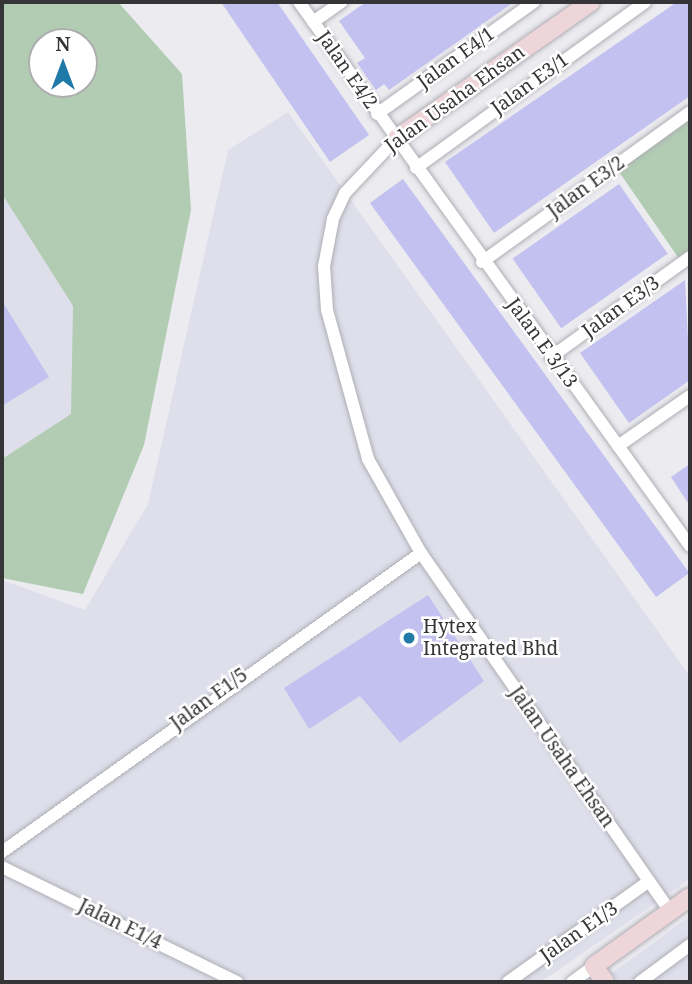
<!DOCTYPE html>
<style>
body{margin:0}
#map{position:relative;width:692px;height:984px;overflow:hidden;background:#ebebf0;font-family:"Noto Serif",serif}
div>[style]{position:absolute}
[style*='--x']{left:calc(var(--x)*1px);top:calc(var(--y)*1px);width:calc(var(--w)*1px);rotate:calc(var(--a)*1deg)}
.built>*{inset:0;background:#dfdfec}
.green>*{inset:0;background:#b1ccb3}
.building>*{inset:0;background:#c3c1ef;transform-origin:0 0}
.roads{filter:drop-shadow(0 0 2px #aeaeb4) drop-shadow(0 0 2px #aeaeb4)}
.street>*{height:12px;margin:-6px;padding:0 6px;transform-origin:6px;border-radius:6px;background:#fff}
.secondary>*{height:18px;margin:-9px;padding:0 9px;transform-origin:9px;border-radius:9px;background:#eed5da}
.dots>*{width:19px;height:19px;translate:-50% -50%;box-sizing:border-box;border:4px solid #fff;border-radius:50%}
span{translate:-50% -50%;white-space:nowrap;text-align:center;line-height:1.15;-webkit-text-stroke:5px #fff;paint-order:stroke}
.street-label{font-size:19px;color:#353537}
.poi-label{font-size:19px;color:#353537}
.left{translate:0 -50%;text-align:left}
.frame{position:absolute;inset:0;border:4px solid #353537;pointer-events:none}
.north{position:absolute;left:28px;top:28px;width:70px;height:70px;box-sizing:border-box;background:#fff;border:2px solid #aeaeaf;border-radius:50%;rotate:0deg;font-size:19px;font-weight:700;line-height:28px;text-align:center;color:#353537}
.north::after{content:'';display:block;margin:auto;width:24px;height:32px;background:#1f7aa8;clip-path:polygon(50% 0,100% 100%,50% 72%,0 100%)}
</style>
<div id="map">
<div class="built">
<div style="clip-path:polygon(288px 112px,690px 676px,690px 879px,541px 982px,2px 982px,2px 580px,85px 610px,148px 504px,228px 150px)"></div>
<div style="clip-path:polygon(2px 194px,73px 306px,72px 414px,2px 459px)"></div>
<div style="clip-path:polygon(690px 916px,690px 982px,619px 982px,612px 973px)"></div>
</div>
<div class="green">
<div style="clip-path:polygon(evenodd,2px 2px,118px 2px,182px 74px,191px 210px,144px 445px,83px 594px,2px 578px,2px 459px,71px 414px,73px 306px,2px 194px,2px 2px,42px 42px,84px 42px,84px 84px,42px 84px,42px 42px)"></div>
<div style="clip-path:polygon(690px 112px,690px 257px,682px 263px,615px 166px)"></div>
</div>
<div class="building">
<div style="clip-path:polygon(221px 2px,277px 2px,369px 135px,330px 162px)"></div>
<div style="clip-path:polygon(366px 2px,514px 2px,389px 90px,384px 84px,376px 90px,357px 63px,365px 58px,339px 21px)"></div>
<div style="clip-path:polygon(677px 2px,690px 2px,690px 96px,494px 233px,445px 162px)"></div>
<div style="left:403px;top:179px;width:487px;height:41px;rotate:54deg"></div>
<div style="left:619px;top:184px;width:85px;height:130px;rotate:55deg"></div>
<div style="clip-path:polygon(685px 280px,690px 380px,629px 423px,580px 353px)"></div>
<div style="clip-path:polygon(2px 301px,49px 377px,2px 406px)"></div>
<div style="clip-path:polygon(690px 464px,690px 506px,671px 477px)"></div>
<div style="clip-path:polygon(428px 595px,484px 681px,400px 743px,360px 696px,309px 729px,284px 688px)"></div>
</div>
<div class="roads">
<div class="street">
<div style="--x:299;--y:2;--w:670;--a:54.29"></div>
<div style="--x:313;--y:22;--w:35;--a:-35"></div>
<div style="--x:377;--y:114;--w:193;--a:-35.5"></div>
<div style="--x:396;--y:139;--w:74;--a:133.4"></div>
<div style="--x:345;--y:193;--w:29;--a:115"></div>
<div style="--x:333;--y:219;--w:48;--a:100.8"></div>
<div style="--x:324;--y:266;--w:44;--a:86.1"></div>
<div style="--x:327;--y:310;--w:155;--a:74.6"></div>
<div style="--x:368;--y:459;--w:108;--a:60.6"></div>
<div style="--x:421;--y:553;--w:436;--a:55.2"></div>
<div style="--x:416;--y:168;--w:283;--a:-35.9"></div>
<div style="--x:482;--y:262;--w:256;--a:-35.8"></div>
<div style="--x:551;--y:357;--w:171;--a:-35.7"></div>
<div style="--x:618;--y:446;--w:88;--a:-34.8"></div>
<div style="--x:2;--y:852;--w:515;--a:-35.51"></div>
<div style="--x:2;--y:867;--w:262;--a:26.1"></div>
<div style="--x:508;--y:982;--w:173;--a:-35.6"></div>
<div style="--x:572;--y:982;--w:27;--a:-36"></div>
<div style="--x:640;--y:982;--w:62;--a:-36.5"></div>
</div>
<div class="secondary">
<div style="--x:396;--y:139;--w:238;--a:-35.1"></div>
<div style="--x:605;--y:982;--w:19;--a:-125"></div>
<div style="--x:594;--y:966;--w:118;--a:-35.7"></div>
</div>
</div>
<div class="dots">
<div style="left:409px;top:638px;background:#1f7aa8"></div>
</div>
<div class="street-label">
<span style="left:456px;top:58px;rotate:-36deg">Jalan E4/1</span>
<span style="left:347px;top:70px;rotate:55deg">Jalan E4/2</span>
<span style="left:530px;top:84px;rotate:-36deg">Jalan E3/1</span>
<span style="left:455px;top:99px;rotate:-36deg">Jalan Usaha Ehsan</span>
<span style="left:586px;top:187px;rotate:-36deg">Jalan E3/2</span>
<span style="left:621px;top:307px;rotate:-36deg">Jalan E3/3</span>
<span style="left:542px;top:343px;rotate:54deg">Jalan E 3/13</span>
<span style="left:209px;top:699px;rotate:-36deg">Jalan E1/5</span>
<span style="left:562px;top:757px;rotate:55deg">Jalan Usaha Ehsan</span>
<span style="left:120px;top:924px;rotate:26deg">Jalan E1/4</span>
<span style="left:579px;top:932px;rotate:-35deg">Jalan E1/3</span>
</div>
<div class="poi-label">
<span class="left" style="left:423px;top:638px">Hytex<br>Integrated Bhd</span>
</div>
<div class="frame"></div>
<div class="north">N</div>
</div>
